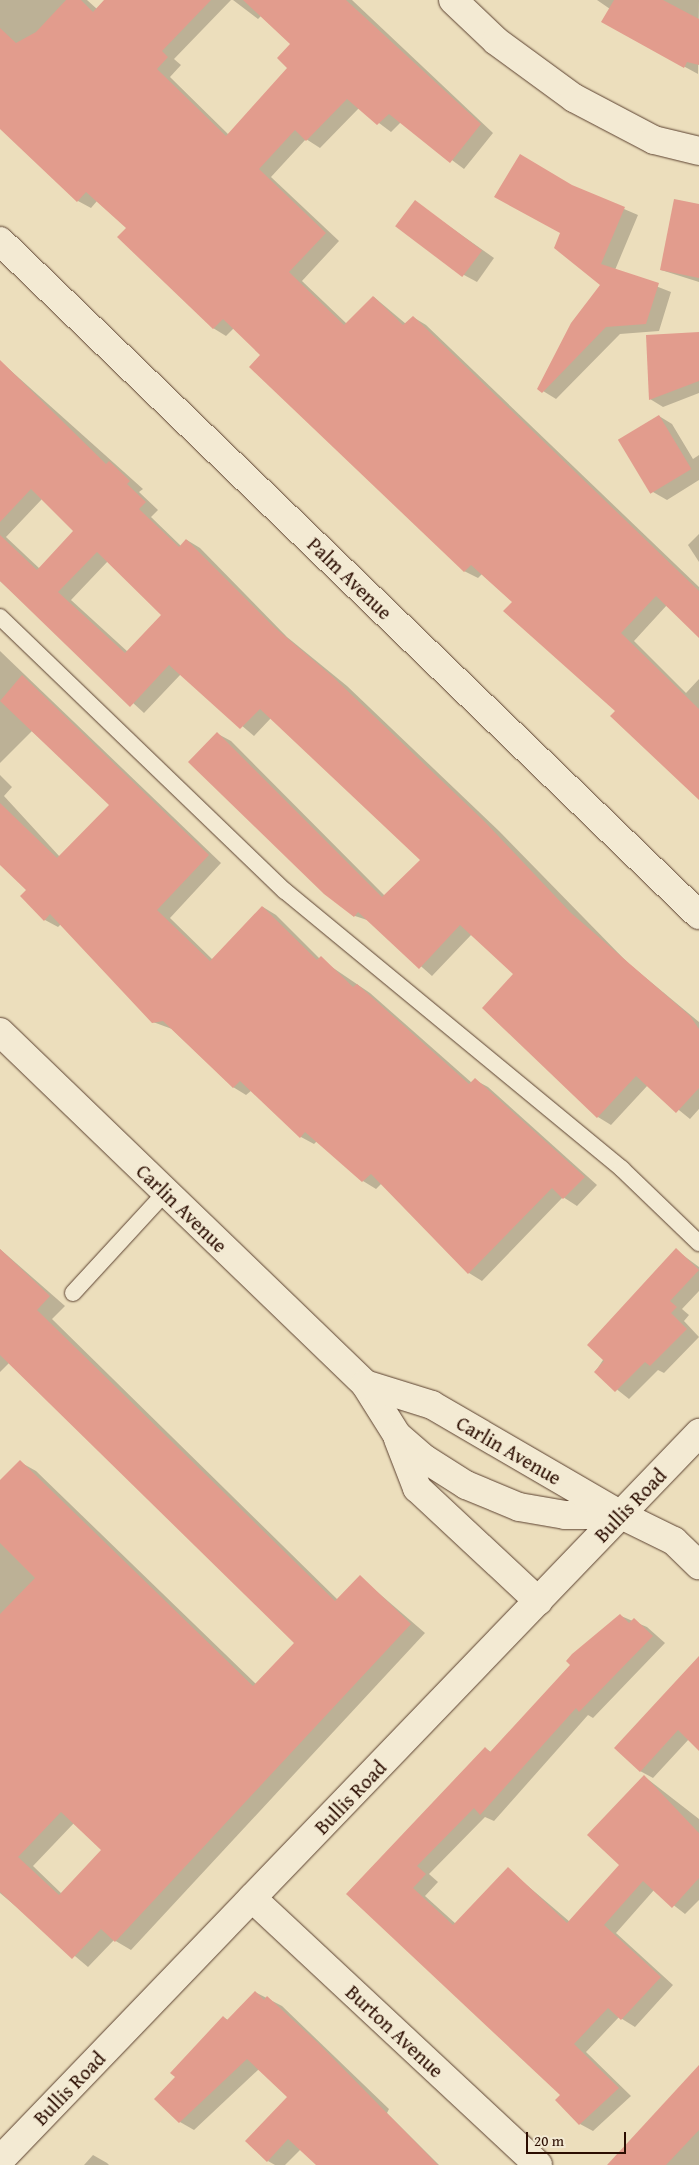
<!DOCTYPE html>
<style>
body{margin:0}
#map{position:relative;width:699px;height:2165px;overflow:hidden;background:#ecdebc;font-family:"Gentium Book Plus",serif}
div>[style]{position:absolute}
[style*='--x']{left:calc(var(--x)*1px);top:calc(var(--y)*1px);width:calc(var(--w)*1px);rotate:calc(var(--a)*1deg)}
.shadow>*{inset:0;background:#0003}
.building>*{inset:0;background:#e29c8d;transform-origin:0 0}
.roads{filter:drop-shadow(0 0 1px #5b4130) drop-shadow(0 0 1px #5b4130)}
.lane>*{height:16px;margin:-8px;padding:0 8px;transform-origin:8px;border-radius:8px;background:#f3ead3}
.street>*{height:28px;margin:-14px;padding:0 14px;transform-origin:14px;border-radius:14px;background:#f3ead3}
.secondary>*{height:28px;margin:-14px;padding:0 14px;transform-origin:14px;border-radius:14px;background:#f3ead3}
span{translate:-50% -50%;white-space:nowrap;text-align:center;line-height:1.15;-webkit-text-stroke:5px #f3ead3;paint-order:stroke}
.street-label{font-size:20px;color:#2b0d01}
.scale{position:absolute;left:526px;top:2132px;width:100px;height:22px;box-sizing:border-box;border:2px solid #2b0d01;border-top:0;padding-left:6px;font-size:15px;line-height:18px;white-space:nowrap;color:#2b0d01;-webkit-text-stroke:4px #f3ead3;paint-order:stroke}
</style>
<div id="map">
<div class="shadow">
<div style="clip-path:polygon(0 0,87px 0,97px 9px,106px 0,231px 0,174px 59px,181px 65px,170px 77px,229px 135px,289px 68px,291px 44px,261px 16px,258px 19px,233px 0,352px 0,493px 133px,464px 169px,401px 122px,391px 132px,359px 108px,320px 148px,306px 139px,271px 177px,339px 241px,302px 281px,347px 324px,374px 297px,406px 324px,413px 317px,426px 325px,699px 587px,699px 636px,667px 605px,634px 641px,686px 693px,699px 679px,699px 797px,513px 602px,482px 574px,478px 578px,464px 571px,262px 355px,234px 328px,226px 336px,213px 328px,127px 228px,97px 201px,91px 208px,78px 201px,0 123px)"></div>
<div style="clip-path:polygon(597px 0,699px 0,698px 74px,615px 29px,610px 9px)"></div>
<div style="clip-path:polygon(573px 187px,638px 215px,615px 270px,671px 292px,659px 331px,620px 334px,556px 399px,543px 391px,602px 285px,562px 233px)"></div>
<div style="clip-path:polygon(415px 202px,494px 258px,477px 282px,464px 275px)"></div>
<div style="clip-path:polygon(699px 205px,699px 282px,661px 270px)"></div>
<div style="clip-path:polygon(699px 334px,699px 393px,663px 407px,650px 399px)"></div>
<div style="clip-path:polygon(evenodd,0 361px,143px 489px,139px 492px,158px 510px,151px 517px,181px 546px,187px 540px,200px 548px,287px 637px,347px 686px,499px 831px,628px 963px,699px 1022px,699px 1109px,690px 1119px,648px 1085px,611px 1125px,598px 1117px,515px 974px,472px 934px,432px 976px,370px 921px,355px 916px,218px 734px,231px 741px,385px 896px,422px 860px,271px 718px,254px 736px,181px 674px,144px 713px,0 581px,0 361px,42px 499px,75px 531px,40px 569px,6px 537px,42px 499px,0 361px,108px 561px,163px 615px,128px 652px,71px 600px,108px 561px)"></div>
<div style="clip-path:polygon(659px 416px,672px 424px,693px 459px,699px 455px,699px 480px,667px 500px,653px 492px)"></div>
<div style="clip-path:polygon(699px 534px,699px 562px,688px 545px)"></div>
<div style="clip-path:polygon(0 651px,221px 863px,170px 918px,213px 960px,263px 907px,276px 915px,320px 959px,370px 993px,472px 1083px,475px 1080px,488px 1087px,597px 1185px,577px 1206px,563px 1197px,482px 1281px,469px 1273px,382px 1183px,376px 1189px,363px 1181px,317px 1141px,314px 1144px,301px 1137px,252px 1090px,246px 1095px,233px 1087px,172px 1029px,153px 1022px,61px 924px,58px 927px,45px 920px,28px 890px,0 863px,0 775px,12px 787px,4px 796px,60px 857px,111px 805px,32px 731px,0 763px)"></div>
<div style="clip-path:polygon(evenodd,0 1249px,65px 1306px,52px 1319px,338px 1600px,360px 1577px,425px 1633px,131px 1950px,114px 1940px,88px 1967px,0 1893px,0 1482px,20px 1462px,36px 1471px,256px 1684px,296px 1643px,9px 1363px,0 1372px,0 1249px,74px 1823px,103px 1850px,62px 1894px,33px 1866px,74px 1823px)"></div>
<div style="clip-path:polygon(676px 1250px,699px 1267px,699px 1291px,682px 1309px,689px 1315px,684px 1321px,699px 1337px,664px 1373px,658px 1370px,629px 1399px,595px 1372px)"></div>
<div style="clip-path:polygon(621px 1616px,647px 1627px,665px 1643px,593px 1718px,588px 1715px,494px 1821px,485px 1817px,429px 1874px,438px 1882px,425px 1896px,456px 1924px,508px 1869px,570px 1922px,621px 1865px,645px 1777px,699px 1819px,699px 1900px,685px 1914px,654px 1890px,616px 1933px,673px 1985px,635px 2027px,619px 2017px,586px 2052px,631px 2096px,593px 2131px,580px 2124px,562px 2095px,347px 1894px,485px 1748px,491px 1752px)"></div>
<div style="clip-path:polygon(699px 1690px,699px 1747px,689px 1739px,653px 1778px,640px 1771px)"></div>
<div style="clip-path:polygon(255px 1992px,282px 2006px,389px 2109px,387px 2113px,439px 2165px,318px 2165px,301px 2149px,285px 2165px,275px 2165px,268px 2161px,288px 2097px,259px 2069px,194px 2130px,180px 2122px,176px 2076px,223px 2017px,228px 2020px)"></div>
<div style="clip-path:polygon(699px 2067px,699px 2165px,624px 2165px)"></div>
<div style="clip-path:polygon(93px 2155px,107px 2163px,109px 2165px,84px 2165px)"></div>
</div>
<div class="building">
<div style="clip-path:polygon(66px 0,81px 0,93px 12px,104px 0,211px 0,162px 51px,168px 57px,157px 69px,226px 136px,287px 68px,277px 58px,290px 44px,243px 0,346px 0,481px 124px,450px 163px,389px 114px,377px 125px,347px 99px,306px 141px,295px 130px,259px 169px,326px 233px,289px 272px,344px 325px,373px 296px,403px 325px,413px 316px,699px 591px,699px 638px,656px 596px,621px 633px,699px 709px,699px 800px,610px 716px,615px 711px,503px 611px,512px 602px,471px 565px,464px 572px,249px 367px,260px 355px,223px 319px,213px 329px,117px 237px,126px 228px,86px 192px,77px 202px,0 129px,0 28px,16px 43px,36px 32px)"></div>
<div style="clip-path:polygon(614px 0,663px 0,699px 19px,699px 65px,687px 62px,684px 68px,601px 22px)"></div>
<div style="clip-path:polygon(520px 154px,572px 185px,625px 207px,601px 264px,659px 283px,646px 324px,606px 327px,542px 393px,537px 389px,571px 323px,600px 285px,554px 248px,560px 233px,494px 197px)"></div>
<div style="clip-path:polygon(674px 199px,699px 204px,699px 278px,660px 270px)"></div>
<div style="left:415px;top:200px;width:84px;height:33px;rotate:37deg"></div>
<div style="clip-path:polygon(699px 332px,699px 381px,649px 400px,646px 335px)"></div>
<div style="clip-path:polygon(evenodd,0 360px,106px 464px,109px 461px,130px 481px,127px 484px,146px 502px,139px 509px,179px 547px,186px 539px,274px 627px,333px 677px,485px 822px,571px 913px,690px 1016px,699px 1029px,699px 1088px,676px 1113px,636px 1076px,597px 1118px,482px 1008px,513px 974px,460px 925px,419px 969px,358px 912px,354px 917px,324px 894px,188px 762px,217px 732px,382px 897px,420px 860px,260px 709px,240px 729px,169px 665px,130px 707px,0 581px,0 535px,37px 570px,73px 531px,31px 489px,0 522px,0 360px,97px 552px,161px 615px,125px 653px,58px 592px,97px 552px)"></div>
<div style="left:659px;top:415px;width:63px;height:48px;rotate:59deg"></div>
<div style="clip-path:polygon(22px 675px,209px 855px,157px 910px,210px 961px,262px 906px,317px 960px,321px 956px,353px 987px,357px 984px,469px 1084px,475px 1078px,585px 1177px,563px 1199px,552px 1188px,468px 1274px,371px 1174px,362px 1182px,305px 1132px,300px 1138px,240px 1081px,233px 1088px,163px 1021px,152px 1023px,50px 914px,44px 921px,20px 896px,26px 890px,0 865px,0 803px,57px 858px,109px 805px,0 701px)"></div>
<div style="clip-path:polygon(676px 1248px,699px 1270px,670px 1301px,677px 1307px,671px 1313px,687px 1329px,650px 1366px,645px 1362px,615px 1392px,594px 1372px,604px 1361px,587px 1345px)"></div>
<div style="clip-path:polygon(evenodd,0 1249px,50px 1296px,37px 1310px,335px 1601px,360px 1575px,411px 1624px,115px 1942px,101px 1929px,72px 1959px,0 1892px,0 1614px,35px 1578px,0 1543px,0 1480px,20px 1460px,253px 1686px,294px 1643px,0 1355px,0 1249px,61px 1812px,101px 1850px,59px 1895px,18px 1857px,61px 1812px)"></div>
<div style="clip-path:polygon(620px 1614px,629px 1623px,634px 1618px,653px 1636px,579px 1712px,576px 1708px,480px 1815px,474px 1808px,417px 1866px,426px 1874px,413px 1888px,453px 1925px,508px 1867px,567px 1923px,619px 1865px,587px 1835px,644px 1775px,699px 1833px,699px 1878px,672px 1908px,643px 1881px,604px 1925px,661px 1977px,621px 2020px,608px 2008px,574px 2044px,619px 2088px,579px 2125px,555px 2100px,560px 2095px,346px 1894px,485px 1747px,490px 1752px,570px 1665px,566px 1661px,572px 1654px)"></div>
<div style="clip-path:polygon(699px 1656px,699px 1751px,678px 1730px,640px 1772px,614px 1748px)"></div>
<div style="clip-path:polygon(255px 1991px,264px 2000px,267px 1996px,318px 2043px,438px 2165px,316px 2165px,288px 2139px,267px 2162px,245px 2141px,287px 2097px,247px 2059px,179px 2123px,154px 2099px,175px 2077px,170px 2073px,223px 2016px,227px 2020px)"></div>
<div style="clip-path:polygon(699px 2065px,699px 2130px,666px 2165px,607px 2165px)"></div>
</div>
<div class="roads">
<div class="lane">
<div style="--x:0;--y:617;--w:395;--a:43.9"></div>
<div style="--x:285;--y:891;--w:437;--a:39.5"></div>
<div style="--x:622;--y:1169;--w:107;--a:43.9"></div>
<div style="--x:73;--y:1293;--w:137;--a:-47.4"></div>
</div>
<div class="street">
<div style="--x:453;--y:0;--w:59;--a:43.6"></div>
<div style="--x:496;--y:41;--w:97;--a:36.2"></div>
<div style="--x:574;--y:98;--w:90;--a:27.7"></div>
<div style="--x:654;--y:140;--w:46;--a:13.7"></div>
<div style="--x:0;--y:241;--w:971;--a:43.96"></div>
<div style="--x:621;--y:1515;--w:59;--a:26.1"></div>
<div style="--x:674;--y:1541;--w:35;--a:44"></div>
<div style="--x:252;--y:1898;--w:391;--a:43"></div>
</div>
<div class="secondary">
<div style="--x:0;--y:1032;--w:507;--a:43.96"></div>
<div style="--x:365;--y:1384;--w:60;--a:57.9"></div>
<div style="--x:397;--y:1435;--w:37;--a:41"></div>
<div style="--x:425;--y:1459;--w:49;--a:32.4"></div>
<div style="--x:466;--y:1485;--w:57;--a:22.5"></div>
<div style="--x:519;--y:1507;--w:47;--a:9.9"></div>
<div style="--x:565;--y:1515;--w:56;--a:0"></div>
<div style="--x:365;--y:1384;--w:70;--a:17.4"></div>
<div style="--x:432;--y:1405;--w:216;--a:30.2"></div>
<div style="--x:398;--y:1439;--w:53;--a:68.8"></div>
<div style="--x:417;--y:1488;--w:166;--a:43"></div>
<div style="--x:0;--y:2160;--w:1009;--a:-46.12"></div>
</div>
</div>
<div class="street-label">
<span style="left:350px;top:578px;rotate:44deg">Palm Avenue</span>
<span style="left:182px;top:1208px;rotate:44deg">Carlin Avenue</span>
<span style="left:509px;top:1450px;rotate:30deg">Carlin Avenue</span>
<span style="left:630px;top:1505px;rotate:-46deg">Bullis Road</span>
<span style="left:350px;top:1797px;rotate:-46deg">Bullis Road</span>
<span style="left:395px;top:2031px;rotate:43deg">Burton Avenue</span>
<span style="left:69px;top:2088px;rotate:-46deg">Bullis Road</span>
</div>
<div class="scale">20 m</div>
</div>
